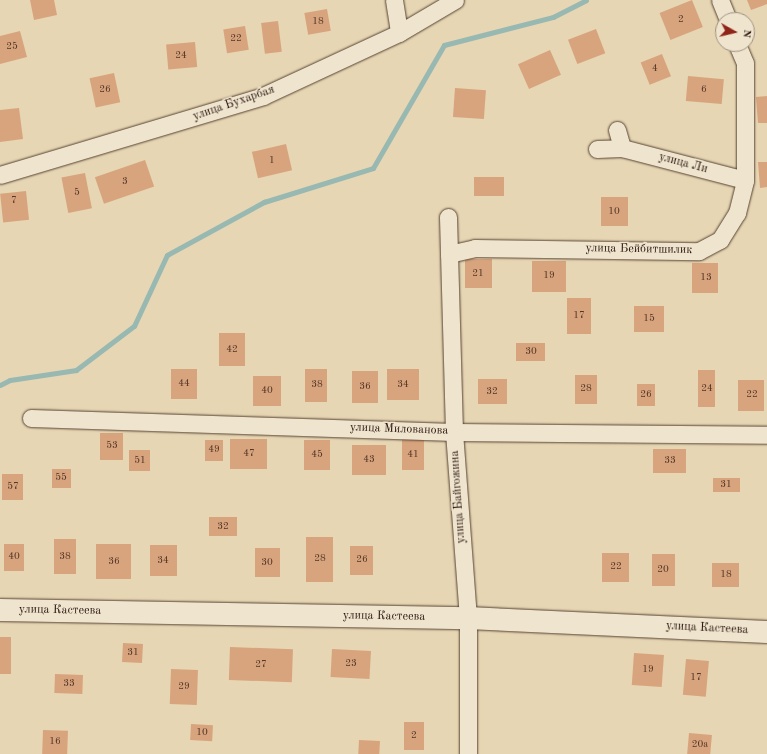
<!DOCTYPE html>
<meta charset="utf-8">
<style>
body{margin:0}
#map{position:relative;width:767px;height:754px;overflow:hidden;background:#e7d6b3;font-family:"Old Standard TT",serif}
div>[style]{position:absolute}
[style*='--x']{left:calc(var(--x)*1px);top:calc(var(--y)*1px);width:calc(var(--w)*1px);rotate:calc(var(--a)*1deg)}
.stream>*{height:5px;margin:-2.5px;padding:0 2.5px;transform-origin:2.5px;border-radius:2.5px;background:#98b8b2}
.building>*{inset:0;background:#d8a47d;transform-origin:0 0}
.roads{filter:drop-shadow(0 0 1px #564334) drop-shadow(0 0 1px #564334)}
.street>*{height:17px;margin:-8.5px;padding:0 8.5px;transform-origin:8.5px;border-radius:8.5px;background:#efe4ce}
.secondary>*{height:22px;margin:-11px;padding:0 11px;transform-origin:11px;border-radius:11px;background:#efe4ce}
span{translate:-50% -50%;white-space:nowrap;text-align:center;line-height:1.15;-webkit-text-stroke:3px #efe4ce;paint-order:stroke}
.number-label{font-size:10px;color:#523627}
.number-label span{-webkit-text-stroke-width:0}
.street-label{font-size:12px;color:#26120a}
.north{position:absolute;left:715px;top:12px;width:40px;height:40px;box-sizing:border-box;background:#efe4ce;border:1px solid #9f9080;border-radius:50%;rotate:98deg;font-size:11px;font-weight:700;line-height:16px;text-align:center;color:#26120a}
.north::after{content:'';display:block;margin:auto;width:14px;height:18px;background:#8f2418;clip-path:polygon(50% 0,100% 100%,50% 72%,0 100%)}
</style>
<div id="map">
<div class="stream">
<div style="--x:0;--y:385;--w:11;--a:-27"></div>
<div style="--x:10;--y:380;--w:67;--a:-8.6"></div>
<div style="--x:76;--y:370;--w:73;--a:-37.2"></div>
<div style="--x:134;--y:326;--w:78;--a:-65.1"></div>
<div style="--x:167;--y:255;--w:111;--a:-28.7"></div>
<div style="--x:264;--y:202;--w:114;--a:-17.3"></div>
<div style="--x:373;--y:168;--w:142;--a:-60"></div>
<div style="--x:444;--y:45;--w:113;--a:-14.4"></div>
<div style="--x:553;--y:17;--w:37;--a:-27"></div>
</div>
<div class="building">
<div style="clip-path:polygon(30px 0,54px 0,57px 15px,34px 20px)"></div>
<div style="left:692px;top:0;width:29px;height:35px;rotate:68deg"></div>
<div style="clip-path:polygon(747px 0,767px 0,767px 4px,751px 10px)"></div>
<div style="left:327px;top:9px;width:22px;height:23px;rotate:80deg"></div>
<div style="left:278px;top:21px;width:31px;height:17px;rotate:83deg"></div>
<div style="left:245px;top:26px;width:24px;height:22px;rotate:81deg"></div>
<div style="left:596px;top:29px;width:26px;height:30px;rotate:69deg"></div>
<div style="clip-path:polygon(20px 31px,27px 57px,0 64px,0 36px)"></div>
<div style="left:195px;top:42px;width:25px;height:29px;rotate:85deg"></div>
<div style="left:550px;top:50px;width:27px;height:35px;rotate:66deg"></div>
<div style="left:662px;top:54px;width:24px;height:23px;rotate:68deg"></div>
<div style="left:114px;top:73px;width:30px;height:25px;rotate:78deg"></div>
<div style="left:688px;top:76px;width:36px;height:25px;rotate:5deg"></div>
<div style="left:455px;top:88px;width:31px;height:29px;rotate:4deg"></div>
<div style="clip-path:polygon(767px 96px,767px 123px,758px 123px,756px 97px)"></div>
<div style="clip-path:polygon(19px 108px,23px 139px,0 142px,0 110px)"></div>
<div style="left:286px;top:144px;width:27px;height:35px;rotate:77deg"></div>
<div style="left:145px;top:160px;width:28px;height:53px;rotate:71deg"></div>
<div style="clip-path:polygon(758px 162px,767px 162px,767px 187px,760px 188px)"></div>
<div style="left:85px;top:173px;width:36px;height:24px;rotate:79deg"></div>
<div style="left:474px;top:177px;width:30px;height:19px"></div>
<div style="left:26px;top:191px;width:29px;height:26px;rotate:84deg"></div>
<div style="left:601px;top:197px;width:27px;height:29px"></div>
<div style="left:465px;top:259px;width:27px;height:29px"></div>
<div style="left:532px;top:261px;width:34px;height:31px"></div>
<div style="left:692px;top:263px;width:26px;height:30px"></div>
<div style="left:567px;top:298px;width:24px;height:36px"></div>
<div style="left:634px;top:306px;width:30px;height:26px"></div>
<div style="left:219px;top:333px;width:26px;height:33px"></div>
<div style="left:516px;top:343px;width:29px;height:18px"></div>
<div style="left:197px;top:369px;width:30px;height:26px;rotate:90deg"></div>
<div style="left:305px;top:369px;width:22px;height:33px"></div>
<div style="left:387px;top:369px;width:32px;height:31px"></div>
<div style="left:698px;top:370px;width:17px;height:37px"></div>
<div style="left:378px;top:371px;width:32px;height:26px;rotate:90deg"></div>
<div style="left:575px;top:375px;width:22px;height:29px"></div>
<div style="left:253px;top:376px;width:28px;height:30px"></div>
<div style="left:478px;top:379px;width:29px;height:25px"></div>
<div style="left:738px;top:380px;width:26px;height:31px"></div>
<div style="left:637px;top:384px;width:18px;height:22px"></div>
<div style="left:100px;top:433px;width:23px;height:27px"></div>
<div style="left:230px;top:439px;width:37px;height:30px"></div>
<div style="left:402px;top:439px;width:22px;height:31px"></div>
<div style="left:205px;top:440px;width:18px;height:21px"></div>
<div style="left:304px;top:440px;width:26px;height:30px"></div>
<div style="left:352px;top:445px;width:34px;height:30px"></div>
<div style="left:653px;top:449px;width:33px;height:24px"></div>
<div style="left:129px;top:450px;width:21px;height:21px"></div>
<div style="left:52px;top:469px;width:19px;height:19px"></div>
<div style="left:2px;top:474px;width:21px;height:26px"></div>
<div style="left:713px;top:478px;width:27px;height:14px"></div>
<div style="left:237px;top:517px;width:19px;height:28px;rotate:90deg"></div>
<div style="left:306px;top:537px;width:27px;height:45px"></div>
<div style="left:54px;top:539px;width:22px;height:35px"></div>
<div style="left:4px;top:544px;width:20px;height:27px"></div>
<div style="left:131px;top:544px;width:35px;height:35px;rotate:90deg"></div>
<div style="left:150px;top:545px;width:27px;height:31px"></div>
<div style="left:350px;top:546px;width:23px;height:29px"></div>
<div style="left:280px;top:548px;width:29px;height:25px;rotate:90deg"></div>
<div style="left:602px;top:553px;width:27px;height:29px"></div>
<div style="left:675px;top:554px;width:32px;height:23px;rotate:90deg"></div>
<div style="left:712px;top:563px;width:27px;height:24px"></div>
<div style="left:0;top:637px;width:11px;height:37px"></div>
<div style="left:123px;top:643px;width:20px;height:19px;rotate:3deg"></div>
<div style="left:230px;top:647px;width:63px;height:33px;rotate:2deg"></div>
<div style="left:332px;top:649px;width:39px;height:28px;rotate:3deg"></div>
<div style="left:634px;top:653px;width:30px;height:32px;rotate:4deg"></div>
<div style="left:686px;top:659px;width:23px;height:36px;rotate:5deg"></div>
<div style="left:171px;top:669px;width:27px;height:35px;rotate:2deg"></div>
<div style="left:55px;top:674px;width:28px;height:19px;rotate:2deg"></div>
<div style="left:404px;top:722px;width:20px;height:28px"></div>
<div style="left:191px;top:724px;width:22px;height:16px;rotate:3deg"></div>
<div style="left:43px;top:730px;width:25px;height:24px;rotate:2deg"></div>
<div style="left:689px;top:733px;width:23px;height:21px;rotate:5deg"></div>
<div style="left:359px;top:740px;width:21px;height:14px;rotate:3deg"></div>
</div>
<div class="roads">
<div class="street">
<div style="--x:394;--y:0;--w:33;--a:81"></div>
<div style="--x:720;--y:0;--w:22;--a:68"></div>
<div style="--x:617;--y:130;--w:19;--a:74"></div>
<div style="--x:597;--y:149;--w:25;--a:-2"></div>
<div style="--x:622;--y:148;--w:127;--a:14.6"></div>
<div style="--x:0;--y:175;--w:275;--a:-16.7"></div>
<div style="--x:263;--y:96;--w:150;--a:-24.9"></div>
<div style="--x:399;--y:33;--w:65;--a:-30.5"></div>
<div style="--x:448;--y:217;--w:215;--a:88.4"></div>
<div style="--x:454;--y:432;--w:187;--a:85.7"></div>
<div style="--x:468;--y:618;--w:136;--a:90"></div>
<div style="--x:449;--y:254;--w:27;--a:-13"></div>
<div style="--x:475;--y:248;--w:224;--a:0.8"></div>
<div style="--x:699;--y:251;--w:24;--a:-28"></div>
<div style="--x:720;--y:240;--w:32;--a:-58"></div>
<div style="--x:737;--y:213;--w:34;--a:-76"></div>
<div style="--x:745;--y:180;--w:117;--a:-90"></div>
<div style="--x:745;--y:63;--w:21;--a:-113"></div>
<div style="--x:31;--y:418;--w:423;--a:1.9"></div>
<div style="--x:454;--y:432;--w:313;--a:0.5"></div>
</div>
<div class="secondary">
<div style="--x:0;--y:610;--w:468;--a:1"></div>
<div style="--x:468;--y:618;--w:299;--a:2.7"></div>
</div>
</div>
<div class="number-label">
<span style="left:681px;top:20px">2</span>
<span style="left:318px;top:22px">18</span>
<span style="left:236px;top:39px">22</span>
<span style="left:12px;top:47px">25</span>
<span style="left:181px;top:56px">24</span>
<span style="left:655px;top:69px">4</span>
<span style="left:105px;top:90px">26</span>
<span style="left:704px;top:90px">6</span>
<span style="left:272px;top:161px">1</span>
<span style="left:125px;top:182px">3</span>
<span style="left:77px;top:193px">5</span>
<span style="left:14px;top:201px">7</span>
<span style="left:614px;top:212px">10</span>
<span style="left:478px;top:274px">21</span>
<span style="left:549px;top:276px">19</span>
<span style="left:706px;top:278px">13</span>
<span style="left:579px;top:316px">17</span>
<span style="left:649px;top:319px">15</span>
<span style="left:232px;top:350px">42</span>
<span style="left:531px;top:352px">30</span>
<span style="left:184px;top:384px">44</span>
<span style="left:317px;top:385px">38</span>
<span style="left:403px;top:385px">34</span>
<span style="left:365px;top:387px">36</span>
<span style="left:586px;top:389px">28</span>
<span style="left:707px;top:389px">24</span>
<span style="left:267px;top:391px">40</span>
<span style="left:492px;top:392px">32</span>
<span style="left:646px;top:395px">26</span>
<span style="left:752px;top:395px">22</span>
<span style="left:112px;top:446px">53</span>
<span style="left:214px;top:450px">49</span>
<span style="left:249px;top:454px">47</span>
<span style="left:317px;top:455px">45</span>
<span style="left:413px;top:455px">41</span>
<span style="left:369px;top:460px">43</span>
<span style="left:140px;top:461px">51</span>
<span style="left:670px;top:461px">33</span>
<span style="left:61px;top:478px">55</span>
<span style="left:726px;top:485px">31</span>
<span style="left:13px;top:487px">57</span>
<span style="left:223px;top:527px">32</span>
<span style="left:14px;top:557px">40</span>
<span style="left:65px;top:557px">38</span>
<span style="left:320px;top:559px">28</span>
<span style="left:362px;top:560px">26</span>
<span style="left:163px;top:561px">34</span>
<span style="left:114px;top:562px">36</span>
<span style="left:267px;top:563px">30</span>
<span style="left:616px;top:567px">22</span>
<span style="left:663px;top:570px">20</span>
<span style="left:726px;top:575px">18</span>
<span style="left:133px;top:653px">31</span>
<span style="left:351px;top:664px">23</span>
<span style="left:261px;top:665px">27</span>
<span style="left:648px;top:670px">19</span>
<span style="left:696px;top:678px">17</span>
<span style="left:69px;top:684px">33</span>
<span style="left:184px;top:687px">29</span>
<span style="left:202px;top:733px">10</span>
<span style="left:414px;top:736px">2</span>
<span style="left:55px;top:742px">16</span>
<span style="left:700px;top:745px">20а</span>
</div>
<div class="street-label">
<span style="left:234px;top:104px;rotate:-19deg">улица Бухарбая</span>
<span style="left:683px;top:164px;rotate:15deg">улица Ли</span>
<span style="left:639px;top:250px;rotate:1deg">улица Бейбитшилик</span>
<span style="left:399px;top:430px;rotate:2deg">улица Милованова</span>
<span style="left:459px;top:497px;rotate:-94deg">улица Байгожина</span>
<span style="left:60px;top:611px;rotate:1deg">улица Кастеева</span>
<span style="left:384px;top:617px;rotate:1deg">улица Кастеева</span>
<span style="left:707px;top:629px;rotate:3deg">улица Кастеева</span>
</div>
<div class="north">N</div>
</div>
